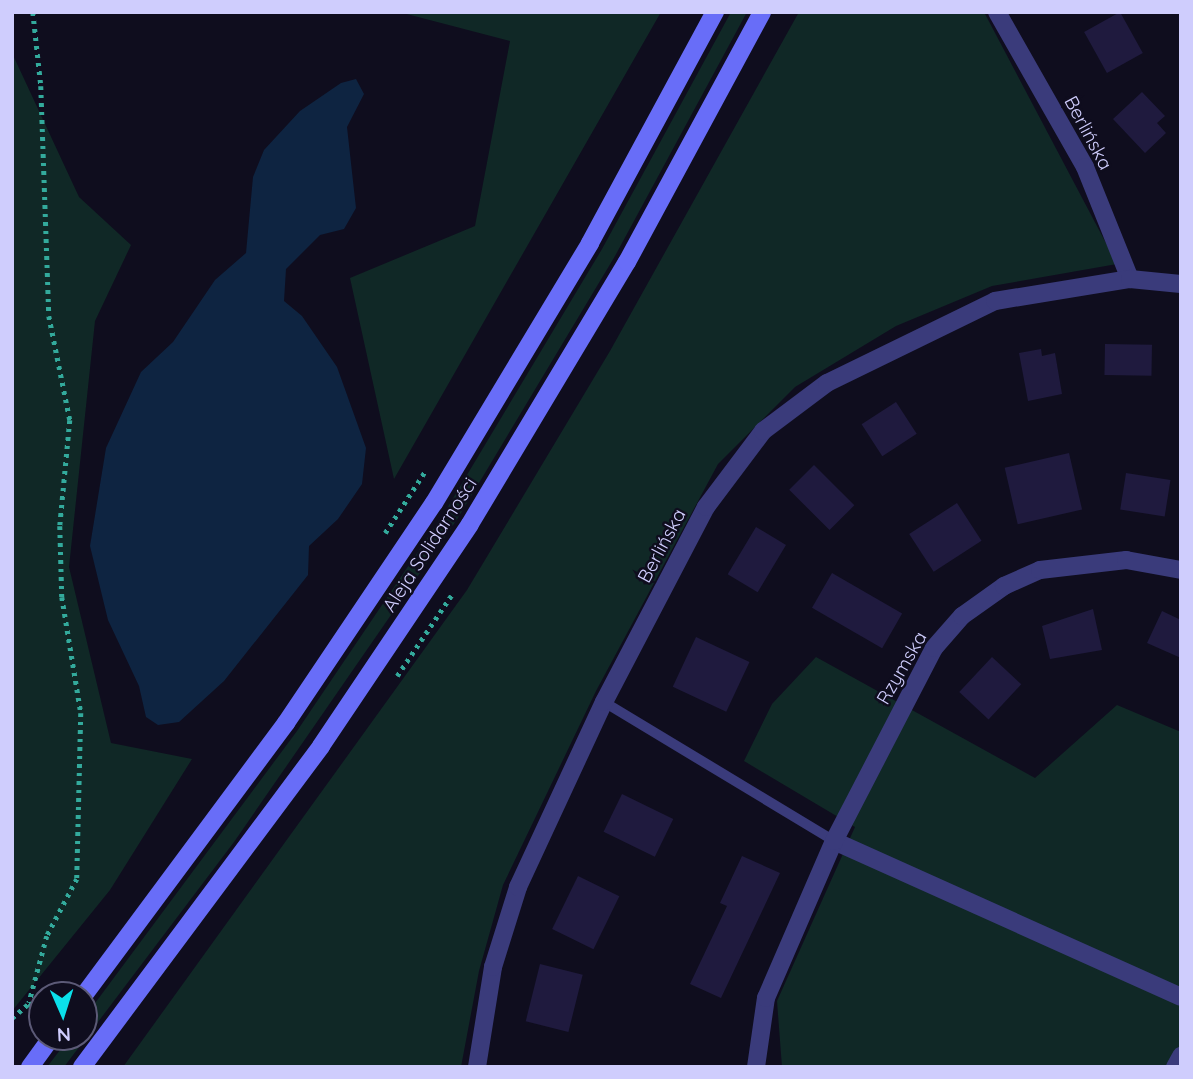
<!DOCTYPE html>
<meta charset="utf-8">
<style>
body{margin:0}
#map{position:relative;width:1193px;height:1079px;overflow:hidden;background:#0f0d1e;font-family:Quicksand,sans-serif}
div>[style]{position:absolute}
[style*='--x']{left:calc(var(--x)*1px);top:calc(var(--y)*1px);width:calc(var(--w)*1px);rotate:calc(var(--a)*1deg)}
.green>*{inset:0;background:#102826}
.water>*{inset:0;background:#0e2441}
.building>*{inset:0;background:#1f1a3e;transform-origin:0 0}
.path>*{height:4.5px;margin-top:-2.25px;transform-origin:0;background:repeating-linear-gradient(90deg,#33aa9c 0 3.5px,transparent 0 8.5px)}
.lane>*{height:10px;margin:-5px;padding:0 5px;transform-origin:5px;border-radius:5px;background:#3a3b7b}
.street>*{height:18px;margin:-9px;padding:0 9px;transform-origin:9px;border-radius:9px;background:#3a3b7b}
.secondary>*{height:18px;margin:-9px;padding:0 9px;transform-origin:9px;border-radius:9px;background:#686df8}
span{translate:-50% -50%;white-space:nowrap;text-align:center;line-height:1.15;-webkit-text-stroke:5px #0f0d1e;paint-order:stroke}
.street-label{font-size:19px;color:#cfcdfd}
.frame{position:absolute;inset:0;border:14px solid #cfcdfd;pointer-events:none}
.north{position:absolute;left:28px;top:981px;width:70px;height:70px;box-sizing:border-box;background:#0f0d1e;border:2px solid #5c5a77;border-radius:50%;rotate:177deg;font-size:19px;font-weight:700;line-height:28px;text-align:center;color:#cfcdfd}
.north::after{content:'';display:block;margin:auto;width:24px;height:32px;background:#0be0ea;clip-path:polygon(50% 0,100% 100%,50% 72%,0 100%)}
</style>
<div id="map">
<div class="green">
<div style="clip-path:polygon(399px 12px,661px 12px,394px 479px,350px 278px,475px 226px,510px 41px)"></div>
<div style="clip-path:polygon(731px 12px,747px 12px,615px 256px,458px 518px,234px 842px,64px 1067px,47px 1067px,70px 1037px,84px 1037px,84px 1018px,297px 731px,446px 510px,602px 249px)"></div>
<div style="clip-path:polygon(799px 12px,984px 12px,1117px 264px,992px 286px,896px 326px,795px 387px,718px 464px,596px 691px,503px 885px,479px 971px,461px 1067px,123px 1067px,467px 590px,610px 351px)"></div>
<div style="clip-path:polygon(12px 53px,79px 197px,131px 245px,95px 321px,69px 567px,111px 743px,192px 759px,110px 890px,12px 1011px)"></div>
<div style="clip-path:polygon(816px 657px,1035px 778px,1117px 705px,1181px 732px,1181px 1067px,782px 1067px,777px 1001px,855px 827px,744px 761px,772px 704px)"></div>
</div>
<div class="water">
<div style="clip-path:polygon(356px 79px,364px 94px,347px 127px,356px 208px,344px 229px,320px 235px,286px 269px,284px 301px,302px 316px,337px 367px,366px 448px,362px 484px,338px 519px,309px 546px,308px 575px,224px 681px,179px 722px,158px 725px,146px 717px,139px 686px,108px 620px,90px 546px,106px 448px,141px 372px,173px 342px,215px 280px,246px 253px,253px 177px,264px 150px,300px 111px,341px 83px)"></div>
</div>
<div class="building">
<div style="left:1120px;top:12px;width:47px;height:41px;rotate:61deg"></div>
<div style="clip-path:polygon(1142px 92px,1165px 116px,1157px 123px,1166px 133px,1145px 153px,1113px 119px)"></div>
<div style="left:1105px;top:344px;width:47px;height:31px;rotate:1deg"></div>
<div style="clip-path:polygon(1041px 349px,1042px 356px,1055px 353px,1062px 394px,1028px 401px,1019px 353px)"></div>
<div style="left:896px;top:402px;width:38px;height:41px;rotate:57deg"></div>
<div style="left:1069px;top:453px;width:58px;height:66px;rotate:77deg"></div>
<div style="left:814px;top:465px;width:57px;height:35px;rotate:45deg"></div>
<div style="left:1126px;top:473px;width:45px;height:37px;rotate:9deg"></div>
<div style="left:957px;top:503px;width:45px;height:57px;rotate:57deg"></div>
<div style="left:756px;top:527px;width:35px;height:55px;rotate:31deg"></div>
<div style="left:832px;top:573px;width:81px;height:40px;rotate:30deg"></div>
<div style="clip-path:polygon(1093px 609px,1102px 650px,1050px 659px,1042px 626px)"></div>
<div style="clip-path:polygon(1162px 611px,1181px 620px,1181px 658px,1147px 643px)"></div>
<div style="left:696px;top:637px;width:59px;height:55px;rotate:25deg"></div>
<div style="left:992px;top:657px;width:40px;height:48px;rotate:43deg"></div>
<div style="left:622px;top:794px;width:57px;height:42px;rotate:26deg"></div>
<div style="clip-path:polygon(742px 856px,780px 873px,721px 998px,690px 984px,727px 906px,720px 903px)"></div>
<div style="left:578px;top:876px;width:46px;height:59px;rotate:26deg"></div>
<div style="left:540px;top:964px;width:44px;height:59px;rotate:14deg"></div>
</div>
<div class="path">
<div style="--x:33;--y:12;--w:74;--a:83.8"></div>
<div style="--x:41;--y:86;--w:230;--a:88"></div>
<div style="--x:49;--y:316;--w:106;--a:78.6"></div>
<div style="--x:70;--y:420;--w:106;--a:95.4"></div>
<div style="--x:60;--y:526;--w:71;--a:88.4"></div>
<div style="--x:62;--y:597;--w:118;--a:80.7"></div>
<div style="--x:81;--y:713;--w:166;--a:91.4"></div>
<div style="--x:77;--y:879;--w:64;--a:117.8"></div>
<div style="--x:47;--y:936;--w:69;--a:105"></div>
<div style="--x:29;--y:1003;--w:16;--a:35"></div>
<div style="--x:385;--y:533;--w:72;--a:-57"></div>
<div style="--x:397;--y:676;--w:97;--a:-56"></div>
<div style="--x:55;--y:995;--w:16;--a:-52"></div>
<div style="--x:12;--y:1018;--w:23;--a:-41"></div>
</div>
<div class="lane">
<div style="--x:604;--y:702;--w:269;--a:31.1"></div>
</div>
<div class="street">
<div style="--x:997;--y:12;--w:178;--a:60.4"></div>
<div style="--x:1085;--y:167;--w:121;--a:68.1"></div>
<div style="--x:834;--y:841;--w:380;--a:24.2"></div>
<div style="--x:477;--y:1067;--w:101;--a:-80.9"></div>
<div style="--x:493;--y:967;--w:84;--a:-72.6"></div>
<div style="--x:518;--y:887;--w:204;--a:-65.1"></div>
<div style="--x:604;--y:702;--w:220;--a:-62.4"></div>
<div style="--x:706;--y:507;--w:95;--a:-53.1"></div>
<div style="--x:763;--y:431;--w:80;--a:-36.9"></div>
<div style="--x:827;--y:383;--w:187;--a:-26"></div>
<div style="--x:995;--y:301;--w:137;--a:-9.3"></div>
<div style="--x:1130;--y:279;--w:51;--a:5.6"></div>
<div style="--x:756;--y:1067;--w:70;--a:-81.8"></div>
<div style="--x:766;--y:998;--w:171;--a:-66.6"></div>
<div style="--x:834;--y:841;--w:217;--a:-62.6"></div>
<div style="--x:934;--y:648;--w:43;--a:-48.8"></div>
<div style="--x:962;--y:616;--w:52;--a:-35.5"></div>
<div style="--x:1004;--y:586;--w:39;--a:-24"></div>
<div style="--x:1040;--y:570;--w:87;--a:-6.6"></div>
<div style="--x:1126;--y:560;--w:56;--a:10.3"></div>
<div style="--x:1175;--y:1067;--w:13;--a:-61"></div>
</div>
<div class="secondary">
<div style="--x:84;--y:995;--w:339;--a:-53.4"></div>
<div style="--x:286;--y:723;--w:265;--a:-56.1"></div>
<div style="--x:434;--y:503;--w:303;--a:-59"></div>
<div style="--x:590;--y:243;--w:263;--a:-61.6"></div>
<div style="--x:30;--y:1067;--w:37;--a:-54"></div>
<div style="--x:82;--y:1067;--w:400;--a:-53.3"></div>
<div style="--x:321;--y:746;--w:267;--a:-56.1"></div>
<div style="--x:470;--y:524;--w:305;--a:-59.1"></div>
<div style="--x:627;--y:262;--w:284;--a:-61.6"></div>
</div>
<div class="street-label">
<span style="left:1088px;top:133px;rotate:62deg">Berlińska</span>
<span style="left:430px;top:545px;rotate:-57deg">Aleja Solidarności</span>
<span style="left:662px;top:546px;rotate:-62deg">Berlińska</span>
<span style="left:902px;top:668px;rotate:-60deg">Rzymska</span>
</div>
<div class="frame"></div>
<div class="north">N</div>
</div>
